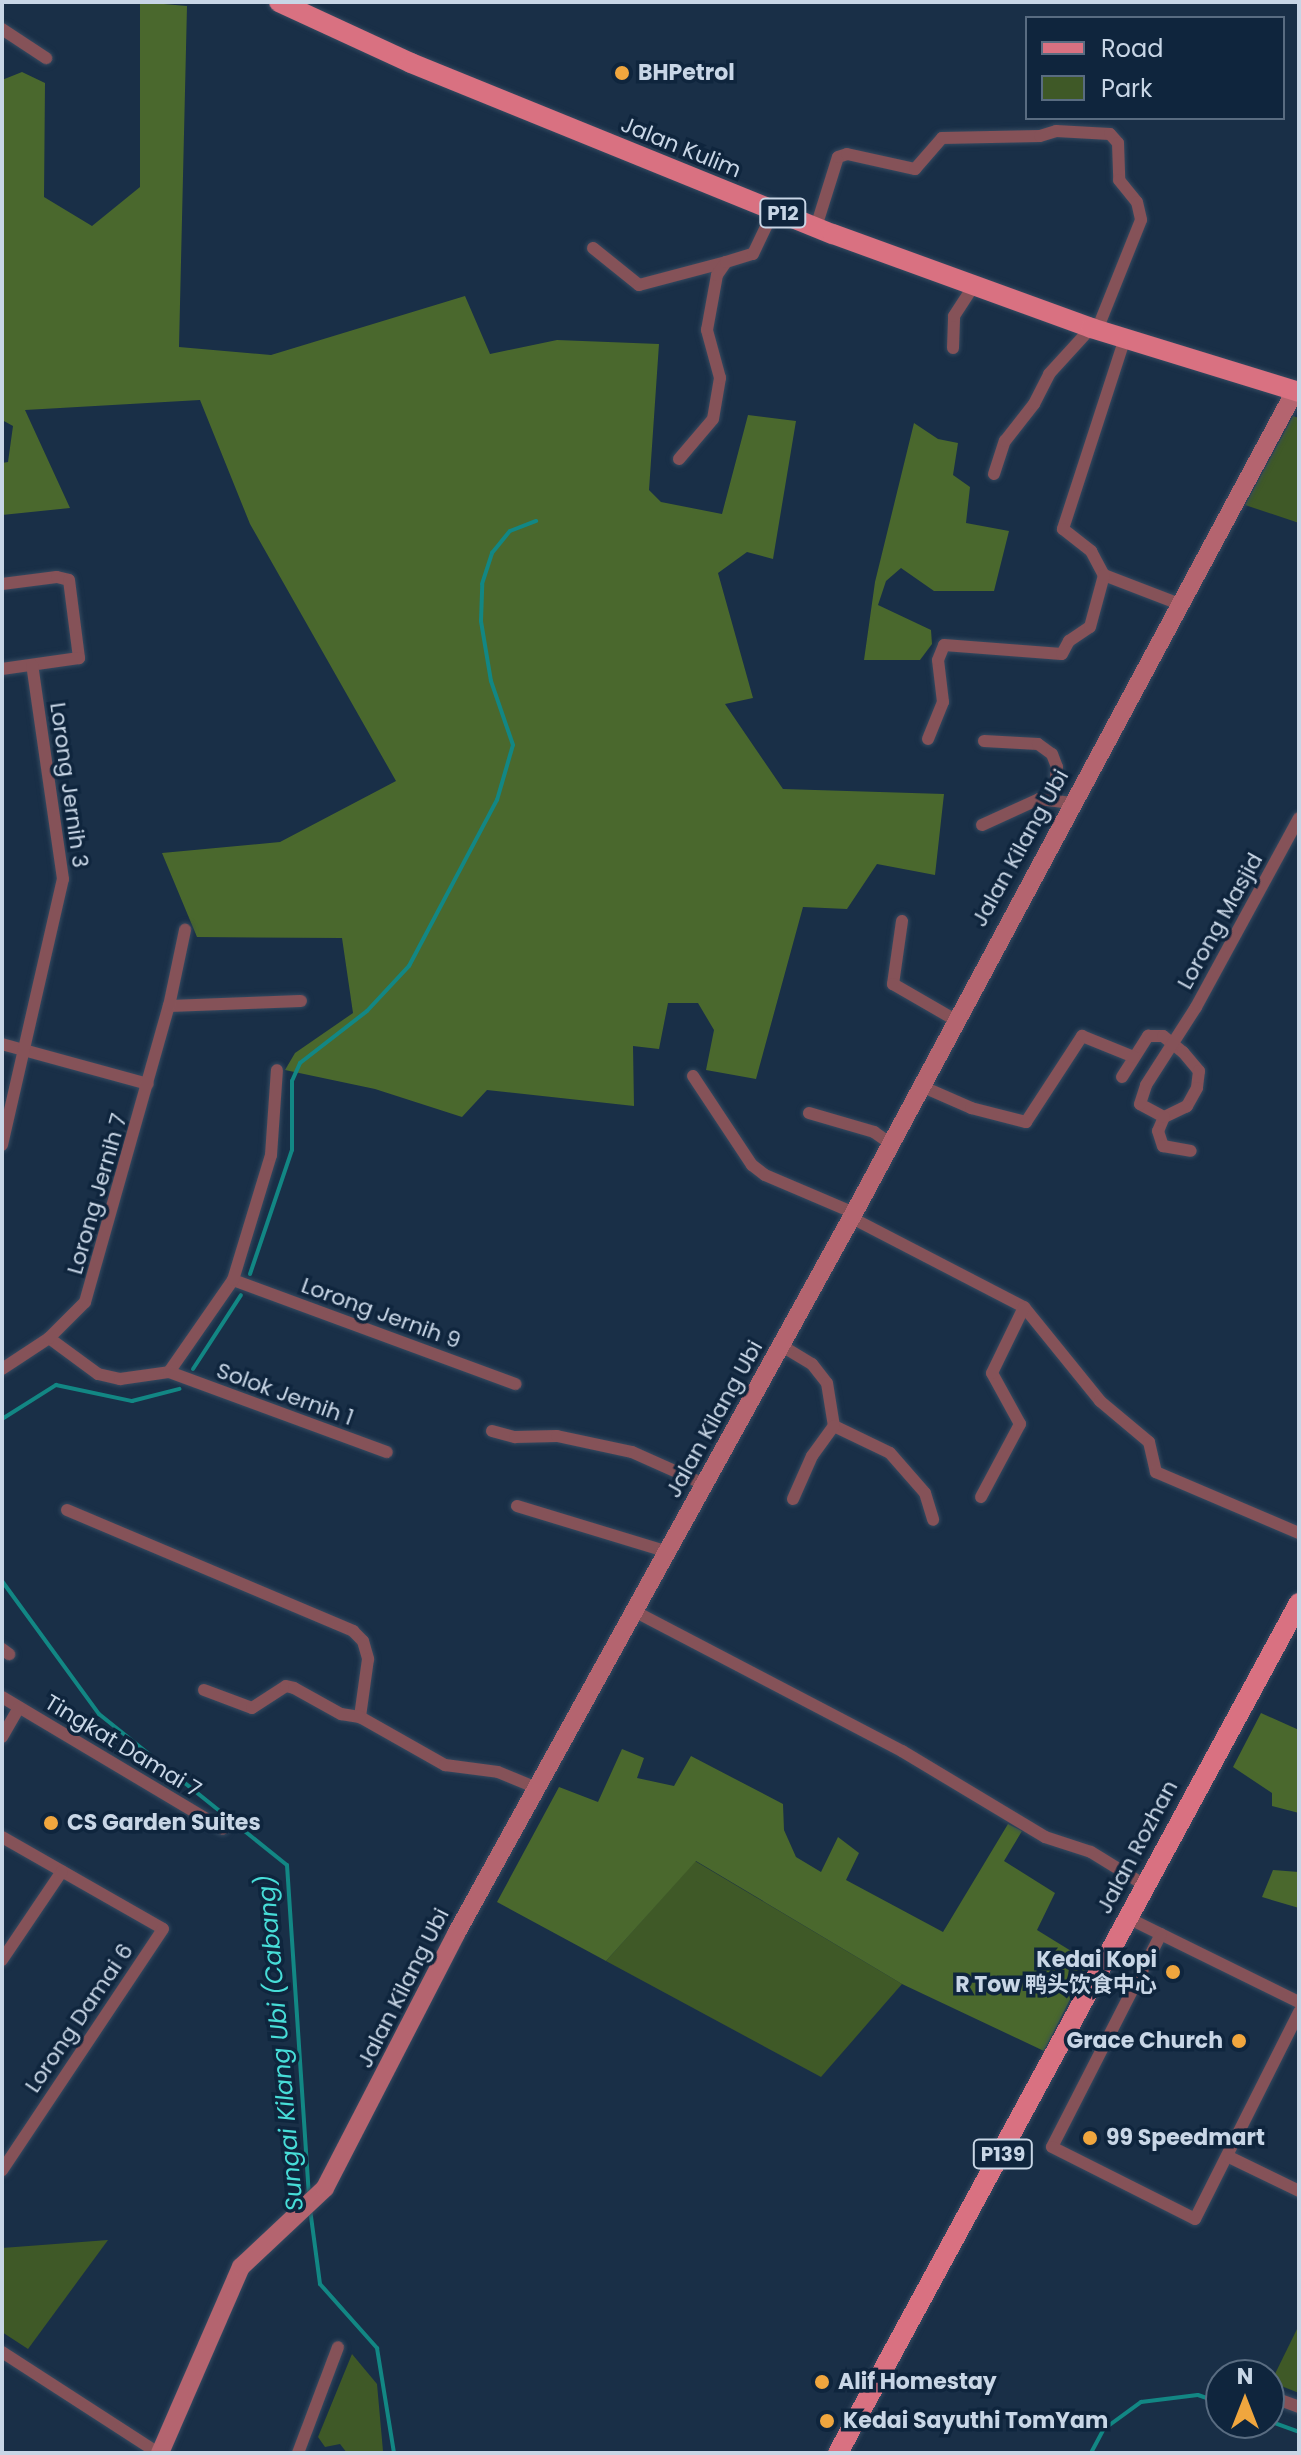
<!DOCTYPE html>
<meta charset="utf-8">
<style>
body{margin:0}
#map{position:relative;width:1301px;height:2455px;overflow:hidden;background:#192f47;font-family:Poppins,"Noto Sans SC",sans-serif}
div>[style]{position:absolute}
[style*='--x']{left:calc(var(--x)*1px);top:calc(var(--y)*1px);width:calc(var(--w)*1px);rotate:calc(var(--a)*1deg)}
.green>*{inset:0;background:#3f5927}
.forest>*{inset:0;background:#4a682d}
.stream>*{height:4px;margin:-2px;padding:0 2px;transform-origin:2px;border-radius:2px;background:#128784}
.roads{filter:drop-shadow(0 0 2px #354a60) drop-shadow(0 0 2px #354a60)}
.street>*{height:12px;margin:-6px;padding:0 6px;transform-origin:6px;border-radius:6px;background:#855258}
.secondary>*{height:18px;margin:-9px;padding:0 9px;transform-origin:9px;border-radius:9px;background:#b4646f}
.primary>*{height:20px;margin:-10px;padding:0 10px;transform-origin:10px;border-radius:10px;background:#d97181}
.dots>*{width:22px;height:22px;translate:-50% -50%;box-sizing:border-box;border:4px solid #0f253d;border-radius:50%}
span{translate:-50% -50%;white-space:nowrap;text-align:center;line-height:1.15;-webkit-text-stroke:7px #0f253d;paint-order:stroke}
.shield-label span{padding:2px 6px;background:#0f253d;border:2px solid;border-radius:6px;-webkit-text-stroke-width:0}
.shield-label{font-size:20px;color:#c8d6e6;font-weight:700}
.poi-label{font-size:22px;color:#c8d6e6;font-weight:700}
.left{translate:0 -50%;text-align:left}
.right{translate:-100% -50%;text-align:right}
.street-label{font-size:22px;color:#c8d6e6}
.water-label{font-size:24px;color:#47ddd8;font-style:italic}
.frame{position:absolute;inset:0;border:4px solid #c8d6e6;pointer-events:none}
.legend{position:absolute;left:1025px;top:16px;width:260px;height:104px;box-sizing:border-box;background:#0f253d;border:2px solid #596c81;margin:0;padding:10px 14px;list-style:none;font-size:24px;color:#c8d6e6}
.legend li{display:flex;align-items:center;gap:16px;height:40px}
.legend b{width:40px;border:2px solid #596c81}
.north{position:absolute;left:1205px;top:2359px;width:80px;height:80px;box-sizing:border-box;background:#0f253d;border:2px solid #596c81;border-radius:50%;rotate:0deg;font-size:22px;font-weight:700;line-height:32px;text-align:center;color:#c8d6e6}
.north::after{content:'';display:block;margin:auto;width:28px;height:36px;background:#f0a63e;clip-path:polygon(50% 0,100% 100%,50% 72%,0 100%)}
</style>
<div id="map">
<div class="green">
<div style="clip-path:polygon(1293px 416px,1299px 418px,1299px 523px,1245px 505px)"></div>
<div style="clip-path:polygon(695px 1861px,902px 1984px,821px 2077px,606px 1961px)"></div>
<div style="clip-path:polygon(108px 2240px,28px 2349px,2px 2332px,2px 2248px)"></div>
<div style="clip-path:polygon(1299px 2325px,1299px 2393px,1271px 2382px)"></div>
<div style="clip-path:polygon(352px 2354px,377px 2384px,383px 2451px,347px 2453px,340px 2444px,325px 2447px,318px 2437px)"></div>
</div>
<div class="forest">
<div style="clip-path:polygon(140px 2px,187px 6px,179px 347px,271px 355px,465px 296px,490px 354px,557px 340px,659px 344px,649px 490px,661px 502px,722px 514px,748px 415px,796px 421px,773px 559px,747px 552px,718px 573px,753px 698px,725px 704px,783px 789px,944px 794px,935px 875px,877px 864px,847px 909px,803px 907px,756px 1079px,706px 1070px,714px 1030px,698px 1003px,668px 1003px,659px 1049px,633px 1046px,634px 1106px,487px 1090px,462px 1117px,375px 1089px,285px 1070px,295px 1053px,353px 1013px,342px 938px,197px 937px,162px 853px,280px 842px,396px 781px,250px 524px,200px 400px,25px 410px,70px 508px,2px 515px,2px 463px,8px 462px,13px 426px,2px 420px,2px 80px,22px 72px,45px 83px,44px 197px,92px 226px,140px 187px)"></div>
<div style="clip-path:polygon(914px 423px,938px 439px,958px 443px,953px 475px,970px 487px,966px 523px,1009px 531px,994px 591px,934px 591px,901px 568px,886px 581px,878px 605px,931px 630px,932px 644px,920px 660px,864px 660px,875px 582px)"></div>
<div style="clip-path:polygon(1261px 1713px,1299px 1730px,1299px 1813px,1272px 1806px,1272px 1793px,1233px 1767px)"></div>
<div style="clip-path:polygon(622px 1749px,644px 1758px,637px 1778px,674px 1786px,691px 1756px,783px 1804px,784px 1830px,796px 1857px,821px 1872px,838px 1837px,859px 1853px,846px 1880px,943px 1932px,1008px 1824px,1022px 1831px,1004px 1861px,1055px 1893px,1037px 1930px,1089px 1962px,1044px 2051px,902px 1984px,696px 1861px,606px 1961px,497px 1902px,559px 1787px,598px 1802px)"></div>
<div style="clip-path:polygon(1273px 1870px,1299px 1872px,1299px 1908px,1262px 1897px)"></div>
</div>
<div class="stream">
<div style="--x:250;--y:1274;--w:131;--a:-71.3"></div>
<div style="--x:292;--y:1150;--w:69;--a:-90"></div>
<div style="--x:292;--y:1081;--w:20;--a:-66"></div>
<div style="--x:300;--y:1063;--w:85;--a:-37.8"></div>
<div style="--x:367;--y:1011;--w:62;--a:-47"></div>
<div style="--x:409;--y:966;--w:188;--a:-62.1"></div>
<div style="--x:497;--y:800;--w:57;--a:-73.8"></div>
<div style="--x:513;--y:745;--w:68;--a:-109"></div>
<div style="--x:491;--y:681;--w:61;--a:-99.5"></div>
<div style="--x:481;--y:621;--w:37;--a:-88"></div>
<div style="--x:482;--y:584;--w:33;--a:-72"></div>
<div style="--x:492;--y:553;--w:28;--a:-51"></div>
<div style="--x:510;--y:531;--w:28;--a:-21"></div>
<div style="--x:193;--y:1369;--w:88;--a:-57"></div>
<div style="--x:2;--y:1419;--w:64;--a:-32.2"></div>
<div style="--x:56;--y:1385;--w:78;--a:11.9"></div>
<div style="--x:132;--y:1401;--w:49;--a:-14.3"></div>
<div style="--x:2;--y:1581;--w:165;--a:53.9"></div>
<div style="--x:99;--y:1714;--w:241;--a:38.8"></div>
<div style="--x:287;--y:1865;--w:332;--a:86.2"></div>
<div style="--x:310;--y:2209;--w:76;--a:82.4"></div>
<div style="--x:320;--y:2284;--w:86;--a:48.3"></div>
<div style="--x:377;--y:2348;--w:106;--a:80.8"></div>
<div style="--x:1269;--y:2421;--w:32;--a:20"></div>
<div style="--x:1091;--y:2453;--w:27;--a:-62"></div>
<div style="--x:1104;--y:2429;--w:46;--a:-36.1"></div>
<div style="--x:1141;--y:2402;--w:57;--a:-7"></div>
<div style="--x:1198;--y:2395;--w:24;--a:19"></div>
</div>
<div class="roads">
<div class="street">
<div style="--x:2;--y:29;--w:53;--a:33.4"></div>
<div style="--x:816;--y:227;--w:73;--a:-72.6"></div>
<div style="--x:838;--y:157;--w:9;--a:-18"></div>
<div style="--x:847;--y:154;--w:70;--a:12.4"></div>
<div style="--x:915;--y:169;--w:41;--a:-48.9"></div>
<div style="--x:942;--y:138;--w:98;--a:-1.2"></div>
<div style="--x:1040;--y:136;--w:17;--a:-17"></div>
<div style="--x:1056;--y:131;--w:54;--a:3.2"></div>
<div style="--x:1110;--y:134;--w:12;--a:48"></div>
<div style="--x:1118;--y:143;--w:37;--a:88"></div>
<div style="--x:1119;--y:180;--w:28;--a:51"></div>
<div style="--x:1137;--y:202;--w:18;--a:77"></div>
<div style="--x:1141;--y:220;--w:118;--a:111.8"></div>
<div style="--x:593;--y:248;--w:59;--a:38.8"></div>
<div style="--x:639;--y:285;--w:90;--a:-14.8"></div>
<div style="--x:1125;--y:338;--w:201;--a:108"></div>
<div style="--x:1063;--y:529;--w:36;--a:38"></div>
<div style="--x:1091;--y:551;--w:27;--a:62"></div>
<div style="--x:1104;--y:575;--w:80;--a:21.1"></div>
<div style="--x:953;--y:348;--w:32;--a:-88"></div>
<div style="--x:954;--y:316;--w:35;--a:-57"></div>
<div style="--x:679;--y:459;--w:52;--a:-49.6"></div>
<div style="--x:713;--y:419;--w:42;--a:-80.3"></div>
<div style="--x:720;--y:378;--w:50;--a:-105.2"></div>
<div style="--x:707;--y:330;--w:56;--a:-79.7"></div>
<div style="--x:717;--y:275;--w:16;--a:-55"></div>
<div style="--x:726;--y:262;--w:28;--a:-17"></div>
<div style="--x:753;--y:254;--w:49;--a:-64.5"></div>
<div style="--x:994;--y:474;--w:35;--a:-72"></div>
<div style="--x:1005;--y:441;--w:47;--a:-51.9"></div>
<div style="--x:1034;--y:404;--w:34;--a:-63"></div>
<div style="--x:1049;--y:374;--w:62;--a:-47.6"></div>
<div style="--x:2;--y:584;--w:55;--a:-7.3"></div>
<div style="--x:57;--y:577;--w:12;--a:14"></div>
<div style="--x:69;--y:580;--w:79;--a:82.7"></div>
<div style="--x:79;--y:658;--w:78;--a:171.9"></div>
<div style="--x:928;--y:739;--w:40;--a:-68"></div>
<div style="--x:943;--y:702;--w:42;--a:-96.8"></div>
<div style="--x:938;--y:660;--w:16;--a:-68"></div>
<div style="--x:944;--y:645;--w:118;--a:4.4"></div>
<div style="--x:1062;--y:654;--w:15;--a:-62"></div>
<div style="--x:1069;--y:641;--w:25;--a:-34"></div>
<div style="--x:1090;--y:627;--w:54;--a:-74.9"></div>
<div style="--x:984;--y:741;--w:54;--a:3.2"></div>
<div style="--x:1038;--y:744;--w:17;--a:36"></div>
<div style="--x:1052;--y:754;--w:14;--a:69"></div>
<div style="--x:1057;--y:767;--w:31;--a:96"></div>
<div style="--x:982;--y:825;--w:63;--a:-24.5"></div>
<div style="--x:1039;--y:799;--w:33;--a:7"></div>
<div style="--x:902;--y:921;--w:64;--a:98.1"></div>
<div style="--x:893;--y:984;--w:74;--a:30"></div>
<div style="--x:169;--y:1006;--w:132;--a:-2.2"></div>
<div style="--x:2;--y:1044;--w:151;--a:15.3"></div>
<div style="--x:693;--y:1076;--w:107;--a:56.5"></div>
<div style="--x:752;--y:1165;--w:16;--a:38"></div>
<div style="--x:765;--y:1175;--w:97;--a:23.1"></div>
<div style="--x:1122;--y:1077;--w:49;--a:-57.6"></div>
<div style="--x:1148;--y:1036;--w:15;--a:0"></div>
<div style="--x:1163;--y:1036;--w:26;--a:39"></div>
<div style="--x:1183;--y:1052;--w:25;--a:50"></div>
<div style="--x:1199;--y:1071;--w:17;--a:97"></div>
<div style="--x:1197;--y:1088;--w:21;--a:119"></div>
<div style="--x:1187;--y:1106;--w:25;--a:154"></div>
<div style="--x:1164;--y:1117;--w:15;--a:113"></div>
<div style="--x:1158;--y:1131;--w:16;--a:72"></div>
<div style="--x:1163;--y:1146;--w:28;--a:10"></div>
<div style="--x:921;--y:1086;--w:55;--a:23.7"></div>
<div style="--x:971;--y:1108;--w:57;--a:14.3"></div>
<div style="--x:1026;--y:1122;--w:103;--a:-56.9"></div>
<div style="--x:1082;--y:1036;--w:56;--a:22"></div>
<div style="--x:809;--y:1113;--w:68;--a:16.3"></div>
<div style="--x:874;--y:1132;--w:21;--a:35"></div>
<div style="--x:1164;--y:1117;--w:27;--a:-152"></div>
<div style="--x:1140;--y:1104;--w:20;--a:-72"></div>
<div style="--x:1146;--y:1085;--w:93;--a:-57.3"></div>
<div style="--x:1196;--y:1007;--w:215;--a:-61.4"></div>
<div style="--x:2;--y:1145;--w:273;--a:-77.1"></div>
<div style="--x:63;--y:879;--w:216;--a:-98.2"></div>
<div style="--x:852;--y:1218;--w:194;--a:27.4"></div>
<div style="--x:1024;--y:1307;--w:121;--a:51"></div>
<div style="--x:1100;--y:1401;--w:64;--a:39.9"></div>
<div style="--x:1149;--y:1442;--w:31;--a:77"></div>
<div style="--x:1156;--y:1472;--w:155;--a:23.1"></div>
<div style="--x:233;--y:1280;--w:301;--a:20.2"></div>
<div style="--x:49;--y:1338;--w:61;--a:36.3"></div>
<div style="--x:98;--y:1374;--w:23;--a:13"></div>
<div style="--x:120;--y:1379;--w:49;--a:-8.1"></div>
<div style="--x:169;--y:1372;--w:112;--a:-55.2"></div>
<div style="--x:233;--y:1280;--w:131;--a:-73.1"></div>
<div style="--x:271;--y:1155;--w:85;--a:-86"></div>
<div style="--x:782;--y:1346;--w:35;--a:31"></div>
<div style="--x:812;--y:1364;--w:24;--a:52"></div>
<div style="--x:827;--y:1383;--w:44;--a:80.8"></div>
<div style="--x:834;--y:1426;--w:62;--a:25.7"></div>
<div style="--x:890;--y:1453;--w:53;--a:48.8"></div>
<div style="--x:925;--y:1493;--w:28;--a:73"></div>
<div style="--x:2;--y:1369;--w:56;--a:-33.4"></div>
<div style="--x:49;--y:1338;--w:51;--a:-45"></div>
<div style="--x:85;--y:1302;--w:308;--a:-74.2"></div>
<div style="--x:169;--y:1006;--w:78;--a:-78.1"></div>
<div style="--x:169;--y:1372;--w:232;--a:20.2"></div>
<div style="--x:492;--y:1431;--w:24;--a:15"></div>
<div style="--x:515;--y:1437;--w:42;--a:-1.4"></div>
<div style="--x:557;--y:1436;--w:77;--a:12"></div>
<div style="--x:632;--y:1452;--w:81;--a:24"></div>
<div style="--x:981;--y:1497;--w:83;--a:-61.9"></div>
<div style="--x:1020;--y:1424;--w:58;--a:-118.8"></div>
<div style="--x:992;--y:1373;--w:73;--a:-64.1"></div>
<div style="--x:793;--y:1499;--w:47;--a:-66.2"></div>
<div style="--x:812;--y:1456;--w:37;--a:-54"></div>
<div style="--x:517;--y:1506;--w:158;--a:16.9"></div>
<div style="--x:67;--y:1510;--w:311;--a:22.9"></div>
<div style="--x:353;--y:1631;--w:14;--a:45"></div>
<div style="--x:363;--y:1641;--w:19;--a:74"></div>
<div style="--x:368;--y:1659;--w:59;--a:97.9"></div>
<div style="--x:360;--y:1717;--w:98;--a:29.5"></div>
<div style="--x:445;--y:1765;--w:53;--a:7.5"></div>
<div style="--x:498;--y:1772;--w:42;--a:22.3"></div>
<div style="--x:636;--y:1612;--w:300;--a:27.6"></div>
<div style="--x:902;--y:1751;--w:167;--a:31"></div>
<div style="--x:1045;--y:1837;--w:48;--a:18.1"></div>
<div style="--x:1091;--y:1852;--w:61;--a:31.6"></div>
<div style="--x:2;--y:1649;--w:9;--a:36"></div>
<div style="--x:204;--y:1690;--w:51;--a:20.6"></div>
<div style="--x:252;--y:1708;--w:40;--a:-32.9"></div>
<div style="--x:286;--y:1686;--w:8;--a:14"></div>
<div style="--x:294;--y:1688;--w:54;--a:29"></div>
<div style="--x:341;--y:1714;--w:19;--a:9"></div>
<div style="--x:2;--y:1697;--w:257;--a:30.8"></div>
<div style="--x:2;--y:1737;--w:34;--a:-60"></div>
<div style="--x:2;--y:1837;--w:185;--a:29.7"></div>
<div style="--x:163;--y:1929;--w:290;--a:123.7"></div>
<div style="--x:1126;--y:1917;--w:193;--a:26.2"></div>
<div style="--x:1161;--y:1934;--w:239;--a:117.1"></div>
<div style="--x:1052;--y:2147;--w:160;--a:26.7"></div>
<div style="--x:1195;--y:2219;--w:232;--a:-63.3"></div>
<div style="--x:2;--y:1960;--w:107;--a:-56"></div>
<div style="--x:1227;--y:2156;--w:80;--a:25.9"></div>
<div style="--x:2;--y:2352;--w:186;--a:32.9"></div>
<div style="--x:1269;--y:2396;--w:32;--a:20"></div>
<div style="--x:298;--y:2453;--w:113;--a:-69.3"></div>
</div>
<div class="secondary">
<div style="--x:160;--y:2453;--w:203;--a:-66.5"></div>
<div style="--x:241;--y:2267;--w:115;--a:-43.2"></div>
<div style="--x:325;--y:2188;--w:286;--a:-62.7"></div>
<div style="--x:456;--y:1934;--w:824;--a:-61.1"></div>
<div style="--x:854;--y:1213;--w:933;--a:-61.79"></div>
</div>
<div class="primary">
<div style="--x:279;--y:2;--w:145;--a:24.8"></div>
<div style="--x:411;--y:63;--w:455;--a:22.1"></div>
<div style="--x:833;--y:234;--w:275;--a:20"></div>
<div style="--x:1091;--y:328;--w:218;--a:17.1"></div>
<div style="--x:838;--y:2453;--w:967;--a:-61.53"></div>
</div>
</div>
<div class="dots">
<div style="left:622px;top:73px;background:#f0a63e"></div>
<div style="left:51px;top:1823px;background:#f0a63e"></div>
<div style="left:1173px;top:1972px;background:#f0a63e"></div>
<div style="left:1239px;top:2041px;background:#f0a63e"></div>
<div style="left:1090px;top:2138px;background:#f0a63e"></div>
<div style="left:822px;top:2382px;background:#f0a63e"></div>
<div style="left:827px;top:2421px;background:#f0a63e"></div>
</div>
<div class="shield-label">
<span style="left:783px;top:213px">P12</span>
<span style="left:1003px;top:2154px">P139</span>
</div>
<div class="poi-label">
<span class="left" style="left:638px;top:73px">BHPetrol</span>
<span class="left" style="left:67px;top:1823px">CS Garden Suites</span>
<span class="right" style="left:1157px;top:1972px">Kedai Kopi<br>R Tow 鸭头饮食中心</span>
<span class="right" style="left:1223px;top:2041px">Grace Church</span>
<span class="left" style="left:1106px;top:2138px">99 Speedmart</span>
<span class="left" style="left:838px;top:2382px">Alif Homestay</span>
<span class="left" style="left:843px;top:2421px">Kedai Sayuthi TomYam</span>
</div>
<div class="street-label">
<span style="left:681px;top:147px;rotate:22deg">Jalan Kulim</span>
<span style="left:69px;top:785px;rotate:82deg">Lorong Jernih 3</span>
<span style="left:1020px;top:848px;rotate:-61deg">Jalan Kilang Ubi</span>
<span style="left:1220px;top:921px;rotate:-61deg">Lorong Masjid</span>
<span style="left:97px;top:1194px;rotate:-74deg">Lorong Jernih 7</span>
<span style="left:381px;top:1313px;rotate:20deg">Lorong Jernih 9</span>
<span style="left:285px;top:1394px;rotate:20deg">Solok Jernih 1</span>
<span style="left:714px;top:1419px;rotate:-61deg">Jalan Kilang Ubi</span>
<span style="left:123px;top:1746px;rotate:31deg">Tingkat Damai 7</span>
<span style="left:1137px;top:1847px;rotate:-62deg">Jalan Rozhan</span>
<span style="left:403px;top:1988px;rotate:-63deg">Jalan Kilang Ubi</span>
<span style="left:79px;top:2018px;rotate:-56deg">Lorong Damai 6</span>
</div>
<div class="water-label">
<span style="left:280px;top:2043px;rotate:-95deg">Sungai Kilang Ubi (Cabang)</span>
</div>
<div class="frame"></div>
<ul class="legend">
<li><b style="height:10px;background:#d97181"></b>Road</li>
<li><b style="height:22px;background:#3f5927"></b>Park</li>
</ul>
<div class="north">N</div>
</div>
